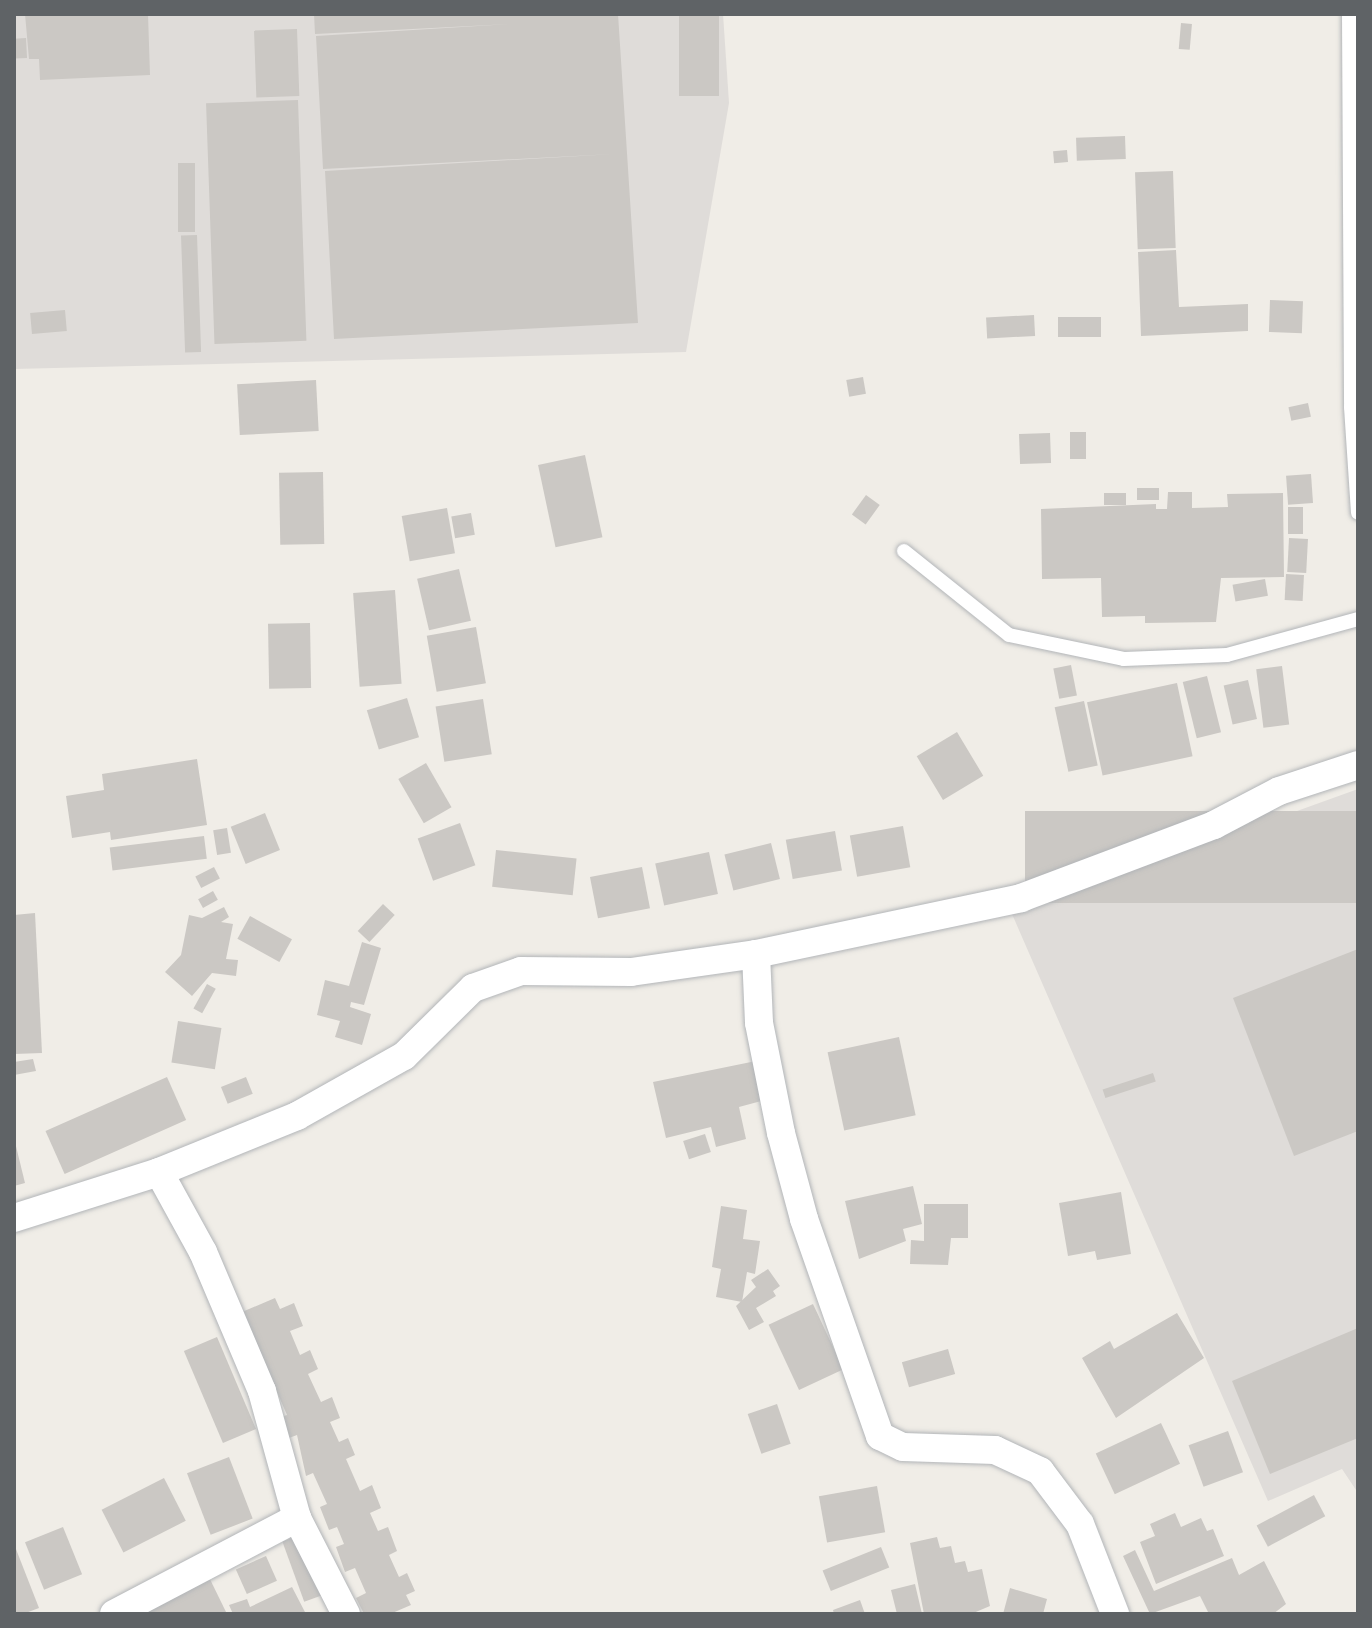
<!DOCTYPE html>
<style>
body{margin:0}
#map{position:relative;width:1372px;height:1628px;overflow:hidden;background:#f0ede7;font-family:Figtree,sans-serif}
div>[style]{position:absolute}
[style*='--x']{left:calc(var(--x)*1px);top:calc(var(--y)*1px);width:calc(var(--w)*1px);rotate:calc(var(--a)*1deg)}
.industrial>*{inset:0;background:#dfdcd9}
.building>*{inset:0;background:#cbc8c4;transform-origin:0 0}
.roads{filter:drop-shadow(0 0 2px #b2b5b8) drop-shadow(0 0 2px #b2b5b8)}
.service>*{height:14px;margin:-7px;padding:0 7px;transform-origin:7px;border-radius:7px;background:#fff}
.minor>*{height:28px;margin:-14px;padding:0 14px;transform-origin:14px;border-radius:14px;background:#fff}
span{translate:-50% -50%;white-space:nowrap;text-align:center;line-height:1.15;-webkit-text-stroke:7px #fff;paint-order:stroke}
.frame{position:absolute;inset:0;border:16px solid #5f6366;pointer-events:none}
</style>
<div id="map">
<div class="industrial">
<div style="clip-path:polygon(14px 14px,723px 14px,729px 103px,686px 352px,14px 369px)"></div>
<div style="clip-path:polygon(1358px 789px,1358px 1493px,1342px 1469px,1268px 1501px,1012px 914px)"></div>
</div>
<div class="building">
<div style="clip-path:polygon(25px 14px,148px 14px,150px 75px,40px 80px,39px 59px,29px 59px)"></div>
<div style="clip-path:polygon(314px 14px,618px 14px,638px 323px,334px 339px,325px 171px,614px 154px,323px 169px,316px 36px,512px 24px,315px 34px)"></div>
<div style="left:679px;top:14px;width:40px;height:82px"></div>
<div style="left:1181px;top:23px;width:11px;height:26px;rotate:5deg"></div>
<div style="left:297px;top:29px;width:67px;height:43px;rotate:88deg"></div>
<div style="left:26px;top:38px;width:20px;height:12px;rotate:87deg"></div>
<div style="left:298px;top:100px;width:241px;height:92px;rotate:88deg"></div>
<div style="left:1125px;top:136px;width:23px;height:49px;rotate:88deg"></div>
<div style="left:1067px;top:150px;width:12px;height:14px;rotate:85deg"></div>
<div style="left:178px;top:163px;width:17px;height:69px"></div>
<div style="left:1173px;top:171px;width:77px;height:38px;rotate:88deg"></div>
<div style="left:197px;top:235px;width:117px;height:16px;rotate:88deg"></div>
<div style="clip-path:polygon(1176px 250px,1179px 307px,1248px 304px,1248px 331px,1141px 336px,1138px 252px)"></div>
<div style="left:1270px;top:300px;width:33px;height:32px;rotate:2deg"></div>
<div style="left:65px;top:310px;width:21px;height:35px;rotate:85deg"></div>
<div style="left:1034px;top:315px;width:21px;height:48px;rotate:87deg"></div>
<div style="left:1101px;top:317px;width:20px;height:43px;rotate:90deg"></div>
<div style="left:863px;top:377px;width:17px;height:17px;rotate:80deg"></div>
<div style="left:316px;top:380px;width:51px;height:79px;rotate:87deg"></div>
<div style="left:1308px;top:403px;width:14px;height:20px;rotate:78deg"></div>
<div style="left:1070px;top:432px;width:16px;height:27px"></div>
<div style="left:1050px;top:433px;width:30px;height:31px;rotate:88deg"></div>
<div style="left:585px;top:455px;width:84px;height:48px;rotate:78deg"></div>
<div style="left:323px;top:472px;width:72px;height:44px;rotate:89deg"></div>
<div style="left:1311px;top:474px;width:29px;height:25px;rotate:86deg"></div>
<div style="left:1137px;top:488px;width:22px;height:12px"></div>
<div style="clip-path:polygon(1168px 492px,1192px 492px,1192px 508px,1228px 507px,1227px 494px,1283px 493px,1284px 577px,1221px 578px,1216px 622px,1145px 623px,1145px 616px,1102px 617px,1101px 578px,1042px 579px,1041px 509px,1156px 504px,1156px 509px,1167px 509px)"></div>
<div style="left:1104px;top:493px;width:22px;height:12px"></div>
<div style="left:866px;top:495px;width:17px;height:24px;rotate:36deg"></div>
<div style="left:1288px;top:507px;width:15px;height:27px"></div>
<div style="left:447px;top:508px;width:46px;height:46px;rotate:80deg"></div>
<div style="left:471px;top:513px;width:22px;height:20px;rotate:80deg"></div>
<div style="left:1289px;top:538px;width:19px;height:34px;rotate:3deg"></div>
<div style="left:459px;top:569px;width:53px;height:43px;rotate:77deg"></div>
<div style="left:1286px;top:574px;width:18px;height:26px;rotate:3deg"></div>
<div style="left:1265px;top:579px;width:17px;height:33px;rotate:80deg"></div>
<div style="left:395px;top:590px;width:94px;height:42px;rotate:86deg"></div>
<div style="left:310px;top:623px;width:65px;height:42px;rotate:89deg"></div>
<div style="left:476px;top:627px;width:57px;height:50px;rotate:80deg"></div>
<div style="left:1071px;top:665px;width:31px;height:18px;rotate:79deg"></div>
<div style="left:1282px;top:666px;width:59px;height:26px;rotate:83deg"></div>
<div style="left:1207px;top:676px;width:58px;height:25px;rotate:76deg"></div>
<div style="left:1248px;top:680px;width:40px;height:25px;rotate:77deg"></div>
<div style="left:1177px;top:683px;width:75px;height:92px;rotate:78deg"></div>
<div style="left:407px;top:698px;width:41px;height:42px;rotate:73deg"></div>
<div style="left:483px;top:699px;width:56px;height:48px;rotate:81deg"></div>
<div style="left:1084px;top:701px;width:66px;height:30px;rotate:78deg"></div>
<div style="left:957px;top:732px;width:51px;height:47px;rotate:59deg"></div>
<div style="clip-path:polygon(197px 759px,207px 825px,111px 840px,110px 832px,72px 838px,66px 796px,104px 790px,102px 774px)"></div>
<div style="left:426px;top:763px;width:51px;height:32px;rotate:60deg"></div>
<div style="left:1358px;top:811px;width:92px;height:333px;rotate:90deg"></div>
<div style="left:265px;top:813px;width:40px;height:37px;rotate:68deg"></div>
<div style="left:460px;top:823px;width:45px;height:45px;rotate:70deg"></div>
<div style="left:903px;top:826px;width:42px;height:54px;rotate:80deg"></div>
<div style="left:227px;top:828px;width:25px;height:14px;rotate:81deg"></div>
<div style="left:835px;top:831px;width:40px;height:50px;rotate:80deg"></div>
<div style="left:204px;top:836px;width:23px;height:95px;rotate:83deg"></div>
<div style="left:771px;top:843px;width:37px;height:48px;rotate:76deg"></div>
<div style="left:496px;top:850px;width:81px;height:37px;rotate:6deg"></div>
<div style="left:709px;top:852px;width:43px;height:55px;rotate:78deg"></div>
<div style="left:214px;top:867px;width:13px;height:21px;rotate:63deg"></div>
<div style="left:642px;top:867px;width:42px;height:53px;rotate:79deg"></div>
<div style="left:213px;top:891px;width:10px;height:17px;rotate:61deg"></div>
<div style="left:383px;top:904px;width:16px;height:37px;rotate:43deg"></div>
<div style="clip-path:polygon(224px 907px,229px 917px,221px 922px,233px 924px,226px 959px,238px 960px,236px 976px,212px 973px,192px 996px,165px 972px,181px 955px,189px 915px,202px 918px)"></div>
<div style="clip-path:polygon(35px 913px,42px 1053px,14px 1054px,14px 915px)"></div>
<div style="left:250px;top:916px;width:48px;height:26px;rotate:29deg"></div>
<div style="clip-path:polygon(362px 942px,381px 948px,364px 1005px,351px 1002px,350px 1007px,371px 1014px,362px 1045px,335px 1037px,340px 1021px,317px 1015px,325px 980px,349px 986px)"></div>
<div style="clip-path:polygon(1358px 949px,1358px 1131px,1294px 1156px,1233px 998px)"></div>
<div style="left:207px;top:984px;width:10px;height:28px;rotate:29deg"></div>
<div style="left:178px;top:1021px;width:44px;height:42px;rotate:9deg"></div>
<div style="left:899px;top:1037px;width:80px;height:73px;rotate:78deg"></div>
<div style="clip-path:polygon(33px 1059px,36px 1071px,14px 1075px,14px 1062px)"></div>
<div style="clip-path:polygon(756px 1061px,765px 1100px,739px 1107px,746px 1139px,716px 1147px,711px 1127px,666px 1138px,653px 1082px)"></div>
<div style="left:1153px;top:1073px;width:9px;height:53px;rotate:72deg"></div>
<div style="left:167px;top:1077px;width:47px;height:133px;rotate:66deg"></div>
<div style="left:246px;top:1077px;width:18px;height:27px;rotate:68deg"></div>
<div style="left:705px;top:1134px;width:19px;height:23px;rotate:72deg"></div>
<div style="clip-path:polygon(14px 1138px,25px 1183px,14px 1186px)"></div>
<div style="clip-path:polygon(913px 1186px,922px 1224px,903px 1229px,906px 1241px,859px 1259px,845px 1201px)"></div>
<div style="clip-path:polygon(1121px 1192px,1131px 1254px,1097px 1260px,1095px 1251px,1068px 1256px,1059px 1203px)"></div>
<div style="clip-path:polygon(924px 1204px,968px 1204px,968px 1238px,951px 1238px,948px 1265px,910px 1264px,911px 1240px,924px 1241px)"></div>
<div style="clip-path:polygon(721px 1206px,747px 1210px,743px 1239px,760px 1241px,755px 1274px,747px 1272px,742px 1302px,716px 1297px,721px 1269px,712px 1267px)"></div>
<div style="clip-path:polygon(768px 1269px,780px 1286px,773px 1291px,776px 1296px,756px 1308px,764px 1322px,749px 1330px,736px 1306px,756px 1287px,751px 1280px)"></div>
<div style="clip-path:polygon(275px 1298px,280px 1309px,294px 1303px,303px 1326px,290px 1331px,300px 1355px,310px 1350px,318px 1369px,308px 1374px,321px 1402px,332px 1397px,340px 1418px,330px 1422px,339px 1442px,348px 1438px,355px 1455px,346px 1459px,360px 1491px,372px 1485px,381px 1508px,370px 1513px,378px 1531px,388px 1527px,397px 1551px,389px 1555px,399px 1577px,407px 1573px,415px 1591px,406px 1595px,411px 1605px,390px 1614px,364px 1614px,356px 1598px,366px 1593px,355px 1568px,345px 1572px,336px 1547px,344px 1544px,337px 1527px,329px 1530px,320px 1507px,327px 1504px,313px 1473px,306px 1476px,297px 1435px,289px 1438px,281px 1417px,287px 1415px,242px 1312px)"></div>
<div style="left:813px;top:1304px;width:72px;height:49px;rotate:65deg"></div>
<div style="clip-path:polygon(1177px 1313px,1204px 1358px,1116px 1418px,1082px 1358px,1110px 1341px,1114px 1349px)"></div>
<div style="clip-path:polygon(1358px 1328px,1358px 1438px,1270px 1474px,1232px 1381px)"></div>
<div style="left:217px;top:1337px;width:100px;height:36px;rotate:67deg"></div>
<div style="left:948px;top:1349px;width:26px;height:48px;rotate:74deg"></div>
<div style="left:777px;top:1404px;width:42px;height:31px;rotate:71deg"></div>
<div style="left:1161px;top:1423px;width:45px;height:72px;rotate:65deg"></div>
<div style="left:1228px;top:1431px;width:44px;height:42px;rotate:70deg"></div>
<div style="left:229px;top:1457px;width:66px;height:45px;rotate:69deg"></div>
<div style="left:164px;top:1478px;width:48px;height:70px;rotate:63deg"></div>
<div style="left:877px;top:1486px;width:47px;height:59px;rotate:80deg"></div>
<div style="left:1314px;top:1495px;width:24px;height:65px;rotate:62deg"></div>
<div style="clip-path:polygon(1175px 1513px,1181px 1527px,1201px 1518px,1207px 1531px,1213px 1529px,1224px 1556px,1156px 1584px,1140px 1542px,1155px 1536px,1150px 1524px)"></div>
<div style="left:63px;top:1527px;width:51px;height:41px;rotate:68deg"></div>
<div style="left:303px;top:1534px;width:64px;height:22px;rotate:70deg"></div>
<div style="clip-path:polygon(937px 1537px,940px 1548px,951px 1546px,955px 1563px,965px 1561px,968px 1572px,982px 1569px,990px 1606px,971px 1614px,924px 1614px,910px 1543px)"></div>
<div style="clip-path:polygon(14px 1544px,39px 1608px,23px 1614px,14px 1614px)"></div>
<div style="left:881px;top:1547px;width:22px;height:63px;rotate:68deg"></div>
<div style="clip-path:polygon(1135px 1550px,1154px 1591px,1232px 1558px,1239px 1575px,1264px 1561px,1286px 1604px,1273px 1614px,1209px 1614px,1200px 1596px,1150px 1614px,1123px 1556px)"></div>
<div style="left:266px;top:1556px;width:27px;height:33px;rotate:66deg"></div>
<div style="clip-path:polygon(205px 1569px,227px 1614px,149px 1614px,142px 1601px)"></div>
<div style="clip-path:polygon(915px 1584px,922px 1614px,897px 1614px,891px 1590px)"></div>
<div style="clip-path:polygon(292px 1587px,306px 1614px,233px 1614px,229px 1605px,247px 1599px,250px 1607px)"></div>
<div style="clip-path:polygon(1010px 1588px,1047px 1599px,1043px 1614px,1003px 1614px)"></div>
<div style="clip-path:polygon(860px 1600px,865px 1614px,834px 1614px,833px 1610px)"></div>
</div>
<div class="roads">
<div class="service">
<div style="--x:1349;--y:14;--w:393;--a:89.7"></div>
<div style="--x:1351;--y:407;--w:106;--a:86.2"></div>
<div style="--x:904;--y:551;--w:134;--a:38.7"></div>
<div style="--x:1009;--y:635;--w:117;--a:11.8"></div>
<div style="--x:1124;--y:659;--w:103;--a:-2.2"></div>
<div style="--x:1227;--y:655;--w:136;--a:-15.4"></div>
</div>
<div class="minor">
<div style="--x:756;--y:954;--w:69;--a:87.5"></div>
<div style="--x:759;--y:1023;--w:112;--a:78.7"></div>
<div style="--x:781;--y:1133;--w:89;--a:75"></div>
<div style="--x:804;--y:1219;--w:230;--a:70.7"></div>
<div style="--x:880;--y:1436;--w:25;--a:26"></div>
<div style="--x:903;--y:1447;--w:92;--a:1.9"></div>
<div style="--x:995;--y:1450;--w:50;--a:25"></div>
<div style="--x:1040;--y:1471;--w:66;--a:53"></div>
<div style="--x:1080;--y:1524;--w:97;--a:68.7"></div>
<div style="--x:159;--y:1172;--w:91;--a:61.2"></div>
<div style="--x:203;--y:1252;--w:151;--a:67"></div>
<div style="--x:262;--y:1391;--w:132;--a:74.6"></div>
<div style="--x:297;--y:1518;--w:108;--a:63"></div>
<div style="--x:14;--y:1218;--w:152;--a:-17.6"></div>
<div style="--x:159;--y:1172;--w:149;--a:-22.1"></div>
<div style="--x:297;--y:1116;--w:123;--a:-29.3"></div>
<div style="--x:404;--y:1056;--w:97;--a:-44.6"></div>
<div style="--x:473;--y:988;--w:51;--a:-19.5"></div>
<div style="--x:521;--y:971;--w:110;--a:0.5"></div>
<div style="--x:631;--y:972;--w:126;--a:-8.2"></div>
<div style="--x:756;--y:954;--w:271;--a:-11.9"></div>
<div style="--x:1021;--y:898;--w:206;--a:-20.7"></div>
<div style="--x:1214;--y:825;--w:73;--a:-27.6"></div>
<div style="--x:1279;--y:791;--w:83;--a:-18.2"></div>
<div style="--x:114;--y:1614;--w:207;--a:-27.7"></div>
</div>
</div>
<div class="frame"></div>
</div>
